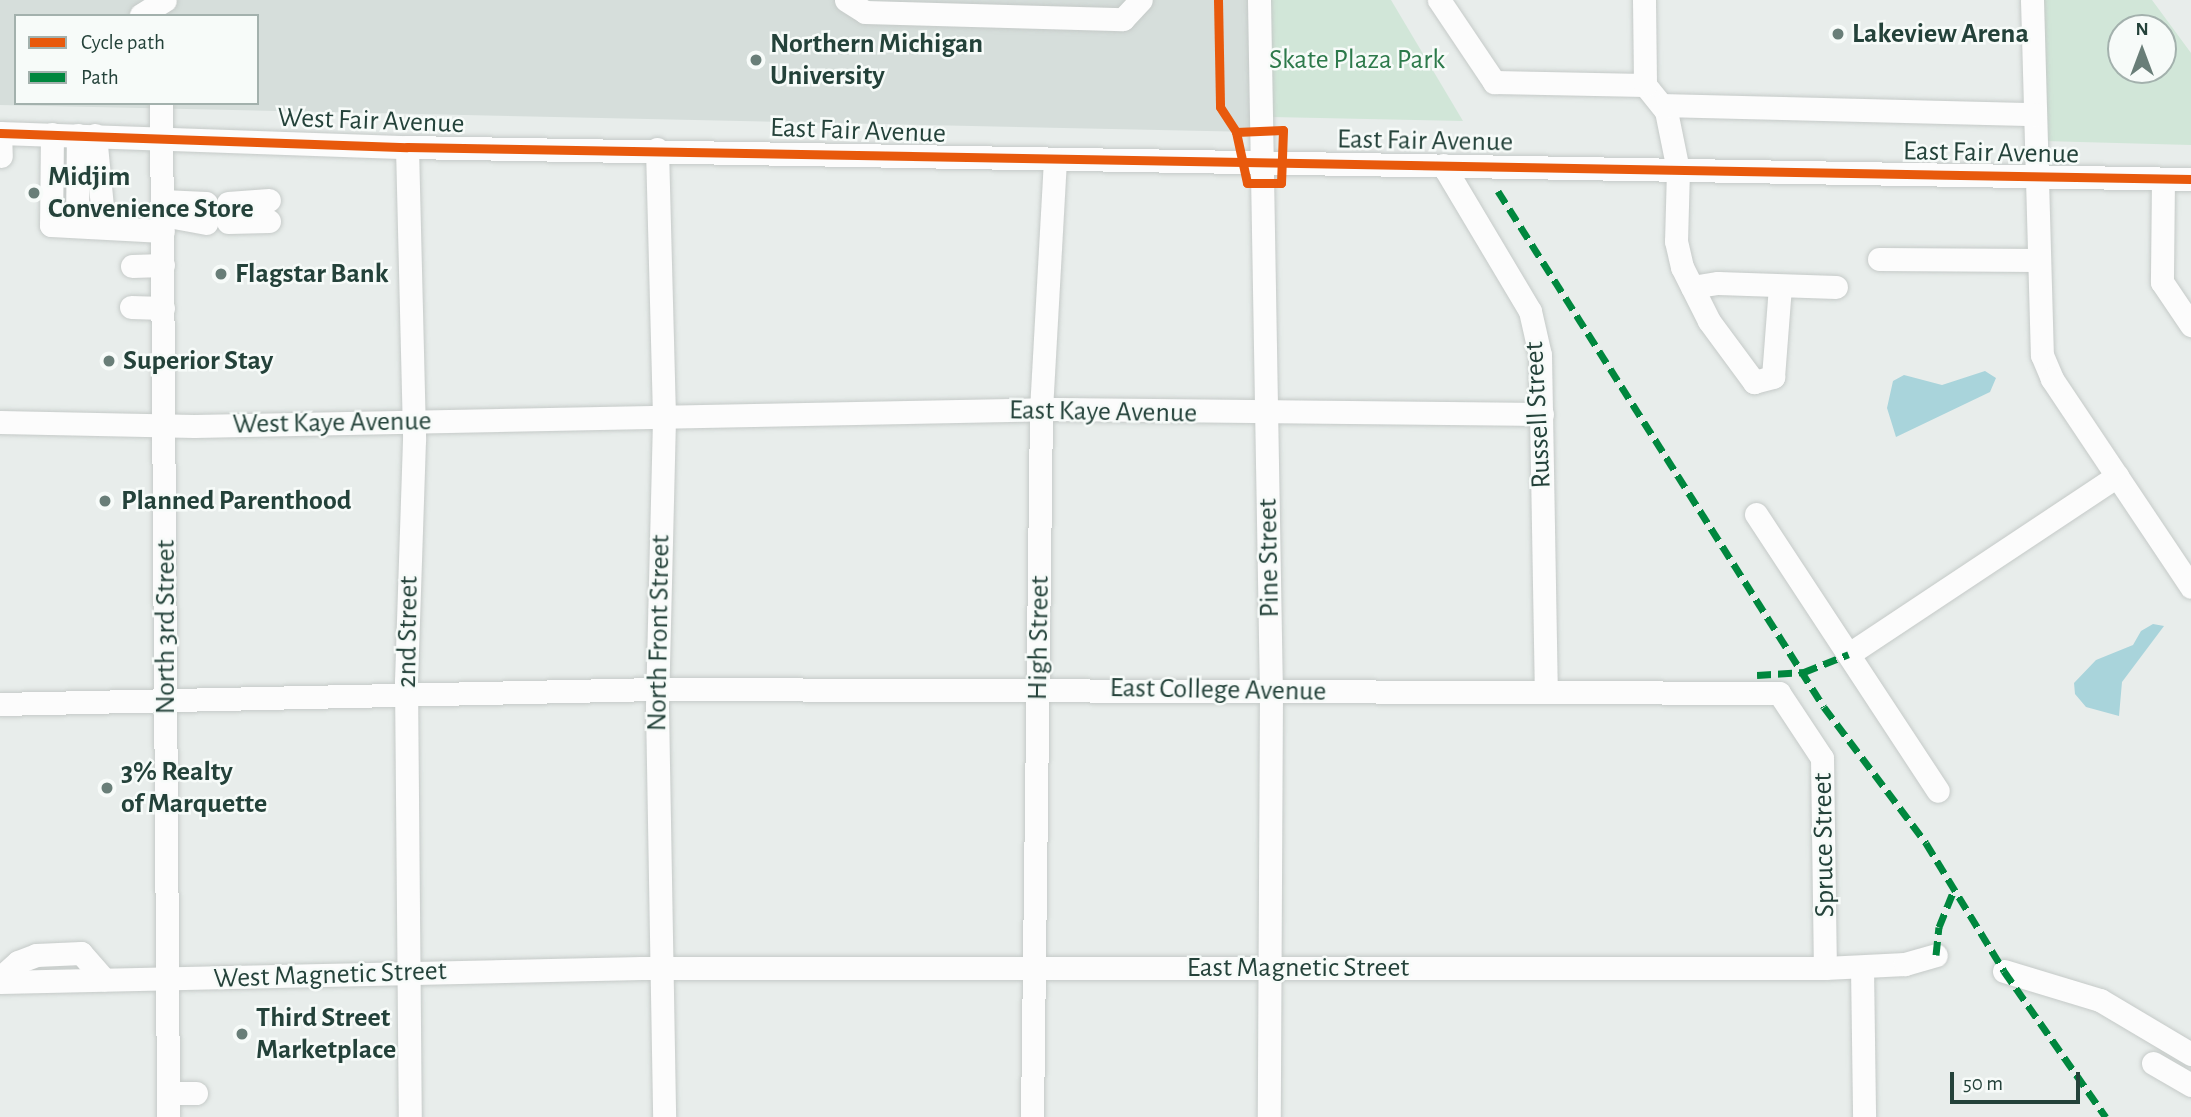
<!DOCTYPE html>
<style>
body{margin:0}
#map{position:relative;width:2191px;height:1117px;overflow:hidden;background:#e8edeb;font-family:"Alegreya Sans",sans-serif}
div>[style]{position:absolute}
[style*='--x']{left:calc(var(--x)*1px);top:calc(var(--y)*1px);width:calc(var(--w)*1px);rotate:calc(var(--a)*1deg)}
.built>*{inset:0;background:#d6dedb}
.green>*{inset:0;background:#d1e6d8}
.water>*{inset:0;background:#a9d4db}
.roads{filter:drop-shadow(0 0 2px #c5cac8) drop-shadow(0 0 2px #c5cac8)}
.minor>*{height:23px;margin:-11.5px;padding:0 11.5px;transform-origin:11.5px;border-radius:11.5px;background:#fcfcfc}
.quiet>*{height:7px;margin-top:-3.5px;transform-origin:0;background:repeating-linear-gradient(90deg,#00873e 0 14px,transparent 0 21px)}
.cycleway>*{height:9px;margin:-4.5px;padding:0 4.5px;transform-origin:4.5px;border-radius:4.5px;background:#e8590c}
.dots>*{width:19px;height:19px;translate:-50% -50%;box-sizing:border-box;border:4px solid #f7fbf9;border-radius:50%}
span{translate:-50% -50%;white-space:nowrap;text-align:center;line-height:1.15;-webkit-text-stroke:5px #f7fbf9;paint-order:stroke}
.poi-label{font-size:28px;color:#24423a;font-weight:700}
.left{translate:0 -50%;text-align:left}
.park-label{font-size:28px;color:#2d7a4b}
.street-label{font-size:28px;color:#24423a}
.legend{position:absolute;left:14px;top:14px;width:245px;height:91px;box-sizing:border-box;background:#f7fbf9;border:2px solid #a3b1ad;margin:0;padding:9px 12px;list-style:none;font-size:21px;color:#24423a}
.legend li{display:flex;align-items:center;gap:14px;height:35px}
.legend b{width:35px;border:2px solid #a3b1ad}
.north{position:absolute;left:2107px;top:14px;width:70px;height:70px;box-sizing:border-box;background:#f7fbf9;border:2px solid #a3b1ad;border-radius:50%;rotate:0deg;font-size:19px;font-weight:700;line-height:28px;text-align:center;color:#24423a}
.north::after{content:'';display:block;margin:auto;width:24px;height:32px;background:#697e78;clip-path:polygon(50% 0,100% 100%,50% 72%,0 100%)}
.scale{position:absolute;left:1950px;top:1072px;width:130px;height:32px;box-sizing:border-box;border:4px solid #24423a;border-top:0;padding-left:9px;font-size:21px;line-height:24px;white-space:nowrap;color:#24423a;-webkit-text-stroke:5px #f7fbf9;paint-order:stroke}
</style>
<div id="map">
<div class="built">
<div style="clip-path:polygon(evenodd,0 0,1254px 0,1254px 132px,0 105px,0 0,16px 16px,257px 16px,257px 103px,16px 103px,16px 16px)"></div>
</div>
<div class="green">
<div style="clip-path:polygon(1271px 0,1391px 0,1463px 121px,1272px 117px)"></div>
<div style="clip-path:polygon(evenodd,2043px 0,2152px 0,2191px 53px,2191px 145px,2043px 141px,2043px 0,2121px 28px,2163px 28px,2163px 70px,2121px 70px,2121px 28px)"></div>
</div>
<div class="water">
<div style="clip-path:polygon(1985px 371px,1996px 378px,1990px 392px,1896px 437px,1887px 408px,1893px 381px,1904px 375px,1942px 385px)"></div>
<div style="clip-path:polygon(2153px 624px,2164px 626px,2122px 682px,2119px 716px,2086px 707px,2075px 694px,2074px 683px,2096px 660px,2133px 645px,2141px 631px)"></div>
</div>
<div class="roads">
<div class="minor">
<div style="--x:846;--y:0;--w:22;--a:32"></div>
<div style="--x:865;--y:12;--w:258;--a:1.6"></div>
<div style="--x:1123;--y:19;--w:26;--a:-47"></div>
<div style="--x:1259;--y:0;--w:692;--a:89.01"></div>
<div style="--x:1271;--y:692;--w:425;--a:90.3"></div>
<div style="--x:1439;--y:0;--w:99;--a:56.1"></div>
<div style="--x:1494;--y:82;--w:151;--a:1.1"></div>
<div style="--x:1645;--y:85;--w:33;--a:51"></div>
<div style="--x:1666;--y:111;--w:60;--a:78.5"></div>
<div style="--x:1678;--y:170;--w:71;--a:91.6"></div>
<div style="--x:1676;--y:241;--w:27;--a:77"></div>
<div style="--x:1682;--y:267;--w:60;--a:63.4"></div>
<div style="--x:1709;--y:321;--w:76;--a:53.6"></div>
<div style="--x:1754;--y:382;--w:20;--a:-15"></div>
<div style="--x:1773;--y:377;--w:91;--a:-85.6"></div>
<div style="--x:1644;--y:0;--w:85;--a:89.3"></div>
<div style="--x:2032;--y:0;--w:355;--a:88.4"></div>
<div style="--x:2042;--y:355;--w:26;--a:67"></div>
<div style="--x:2052;--y:379;--w:250;--a:56.2"></div>
<div style="--x:141;--y:15;--w:28;--a:-32"></div>
<div style="--x:161;--y:103;--w:1014;--a:89.6"></div>
<div style="--x:1662;--y:105;--w:373;--a:1.4"></div>
<div style="--x:0;--y:133;--w:407;--a:2"></div>
<div style="--x:407;--y:147;--w:1784;--a:1.03"></div>
<div style="--x:0;--y:133;--w:23;--a:88"></div>
<div style="--x:52;--y:134;--w:91;--a:90.6"></div>
<div style="--x:51;--y:225;--w:112;--a:3.1"></div>
<div style="--x:95;--y:135;--w:91;--a:84.4"></div>
<div style="--x:407;--y:147;--w:293;--a:88.6"></div>
<div style="--x:414;--y:440;--w:241;--a:91.9"></div>
<div style="--x:406;--y:681;--w:436;--a:89.5"></div>
<div style="--x:657;--y:149;--w:270;--a:88.5"></div>
<div style="--x:664;--y:419;--w:288;--a:91.4"></div>
<div style="--x:657;--y:707;--w:410;--a:89"></div>
<div style="--x:1443;--y:165;--w:170;--a:59.2"></div>
<div style="--x:1530;--y:311;--w:45;--a:77.2"></div>
<div style="--x:1540;--y:355;--w:335;--a:89"></div>
<div style="--x:2163;--y:179;--w:103;--a:90.6"></div>
<div style="--x:2162;--y:282;--w:52;--a:56"></div>
<div style="--x:162;--y:201;--w:44;--a:2.6"></div>
<div style="--x:228;--y:203;--w:41;--a:-4.2"></div>
<div style="--x:163;--y:215;--w:44;--a:10.5"></div>
<div style="--x:228;--y:222;--w:41;--a:-1.4"></div>
<div style="--x:77;--y:226;--w:91;--a:-89.4"></div>
<div style="--x:1879;--y:259;--w:159;--a:0.4"></div>
<div style="--x:132;--y:266;--w:31;--a:-2"></div>
<div style="--x:1692;--y:287;--w:26;--a:-9"></div>
<div style="--x:1718;--y:283;--w:118;--a:1.9"></div>
<div style="--x:131;--y:307;--w:32;--a:2"></div>
<div style="--x:0;--y:422;--w:194;--a:1.2"></div>
<div style="--x:194;--y:426;--w:862;--a:-1.13"></div>
<div style="--x:1056;--y:409;--w:486;--a:0.6"></div>
<div style="--x:1756;--y:514;--w:331;--a:56.7"></div>
<div style="--x:1849;--y:654;--w:322;--a:-33.6"></div>
<div style="--x:0;--y:704;--w:657;--a:-1.31"></div>
<div style="--x:657;--y:689;--w:1122;--a:0.2"></div>
<div style="--x:1779;--y:693;--w:78;--a:56.5"></div>
<div style="--x:1822;--y:758;--w:210;--a:89.2"></div>
<div style="--x:1862;--y:967;--w:150;--a:89.2"></div>
<div style="--x:2004;--y:971;--w:100;--a:16.8"></div>
<div style="--x:2100;--y:1000;--w:106;--a:30.7"></div>
<div style="--x:0;--y:978;--w:24;--a:-42"></div>
<div style="--x:18;--y:962;--w:19;--a:-21"></div>
<div style="--x:36;--y:955;--w:45;--a:-2.5"></div>
<div style="--x:81;--y:953;--w:35;--a:49"></div>
<div style="--x:0;--y:982;--w:641;--a:-1.25"></div>
<div style="--x:641;--y:968;--w:1184;--a:0"></div>
<div style="--x:1825;--y:968;--w:80;--a:-2.9"></div>
<div style="--x:1905;--y:964;--w:32;--a:-16"></div>
<div style="--x:2153;--y:1063;--w:44;--a:30.1"></div>
<div style="--x:168;--y:1093;--w:28;--a:0"></div>
<div style="--x:1032;--y:1117;--w:707;--a:-89.27"></div>
<div style="--x:1041;--y:410;--w:251;--a:-86.8"></div>
</div>
</div>
<div class="quiet">
<div style="--x:1498;--y:191;--w:610;--a:57.72"></div>
<div style="--x:1824;--y:707;--w:170;--a:53.1"></div>
<div style="--x:1926;--y:843;--w:150;--a:58.6"></div>
<div style="--x:2004;--y:971;--w:178;--a:55.1"></div>
<div style="--x:1757;--y:675;--w:47;--a:-3.7"></div>
<div style="--x:1804;--y:672;--w:48;--a:-21.8"></div>
<div style="--x:1936;--y:955;--w:28;--a:-84"></div>
<div style="--x:1939;--y:927;--w:40;--a:-68"></div>
</div>
<div class="cycleway">
<div style="--x:1218;--y:0;--w:107;--a:88.9"></div>
<div style="--x:1220;--y:107;--w:30;--a:57"></div>
<div style="--x:1236;--y:132;--w:52;--a:77.8"></div>
<div style="--x:1247;--y:183;--w:34;--a:0"></div>
<div style="--x:1281;--y:183;--w:53;--a:-87.8"></div>
<div style="--x:1283;--y:130;--w:47;--a:177.6"></div>
<div style="--x:0;--y:133;--w:407;--a:2"></div>
<div style="--x:407;--y:147;--w:1784;--a:1.03"></div>
</div>
<div class="dots">
<div style="left:1838px;top:34px;background:#697e78"></div>
<div style="left:756px;top:60px;background:#697e78"></div>
<div style="left:34px;top:193px;background:#697e78"></div>
<div style="left:221px;top:274px;background:#697e78"></div>
<div style="left:109px;top:361px;background:#697e78"></div>
<div style="left:105px;top:501px;background:#697e78"></div>
<div style="left:107px;top:788px;background:#697e78"></div>
<div style="left:242px;top:1034px;background:#697e78"></div>
</div>
<div class="poi-label">
<span class="left" style="left:1852px;top:34px">Lakeview Arena</span>
<span class="left" style="left:770px;top:60px">Northern Michigan<br>University</span>
<span class="left" style="left:48px;top:193px">Midjim<br>Convenience Store</span>
<span class="left" style="left:235px;top:274px">Flagstar Bank</span>
<span class="left" style="left:123px;top:361px">Superior Stay</span>
<span class="left" style="left:121px;top:501px">Planned Parenthood</span>
<span class="left" style="left:121px;top:788px">3% Realty<br>of Marquette</span>
<span class="left" style="left:256px;top:1034px">Third Street<br>Marketplace</span>
</div>
<div class="park-label">
<span style="left:1357px;top:60px">Skate Plaza Park</span>
</div>
<div class="street-label">
<span style="left:371px;top:121px;rotate:2deg">West Fair Avenue</span>
<span style="left:858px;top:131px;rotate:2deg">East Fair Avenue</span>
<span style="left:1425px;top:141px;rotate:1deg">East Fair Avenue</span>
<span style="left:1991px;top:153px;rotate:1deg">East Fair Avenue</span>
<span style="left:1103px;top:412px;rotate:1deg">East Kaye Avenue</span>
<span style="left:1538px;top:415px;rotate:-93deg">Russell Street</span>
<span style="left:332px;top:423px;rotate:-1deg">West Kaye Avenue</span>
<span style="left:1269px;top:558px;rotate:-91deg">Pine Street</span>
<span style="left:166px;top:627px;rotate:-90deg">North 3rd Street</span>
<span style="left:408px;top:632px;rotate:-89deg">2nd Street</span>
<span style="left:659px;top:633px;rotate:-89deg">North Front Street</span>
<span style="left:1039px;top:638px;rotate:-89deg">High Street</span>
<span style="left:1218px;top:690px;rotate:1deg">East College Avenue</span>
<span style="left:1824px;top:845px;rotate:-91deg">Spruce Street</span>
<span style="left:1298px;top:968px">East Magnetic Street</span>
<span style="left:330px;top:975px;rotate:-2deg">West Magnetic Street</span>
</div>
<ul class="legend">
<li><b style="height:9px;background:#e8590c"></b>Cycle path</li>
<li><b style="height:9px;background:#00873e"></b>Path</li>
</ul>
<div class="north">N</div>
<div class="scale">50 m</div>
</div>
